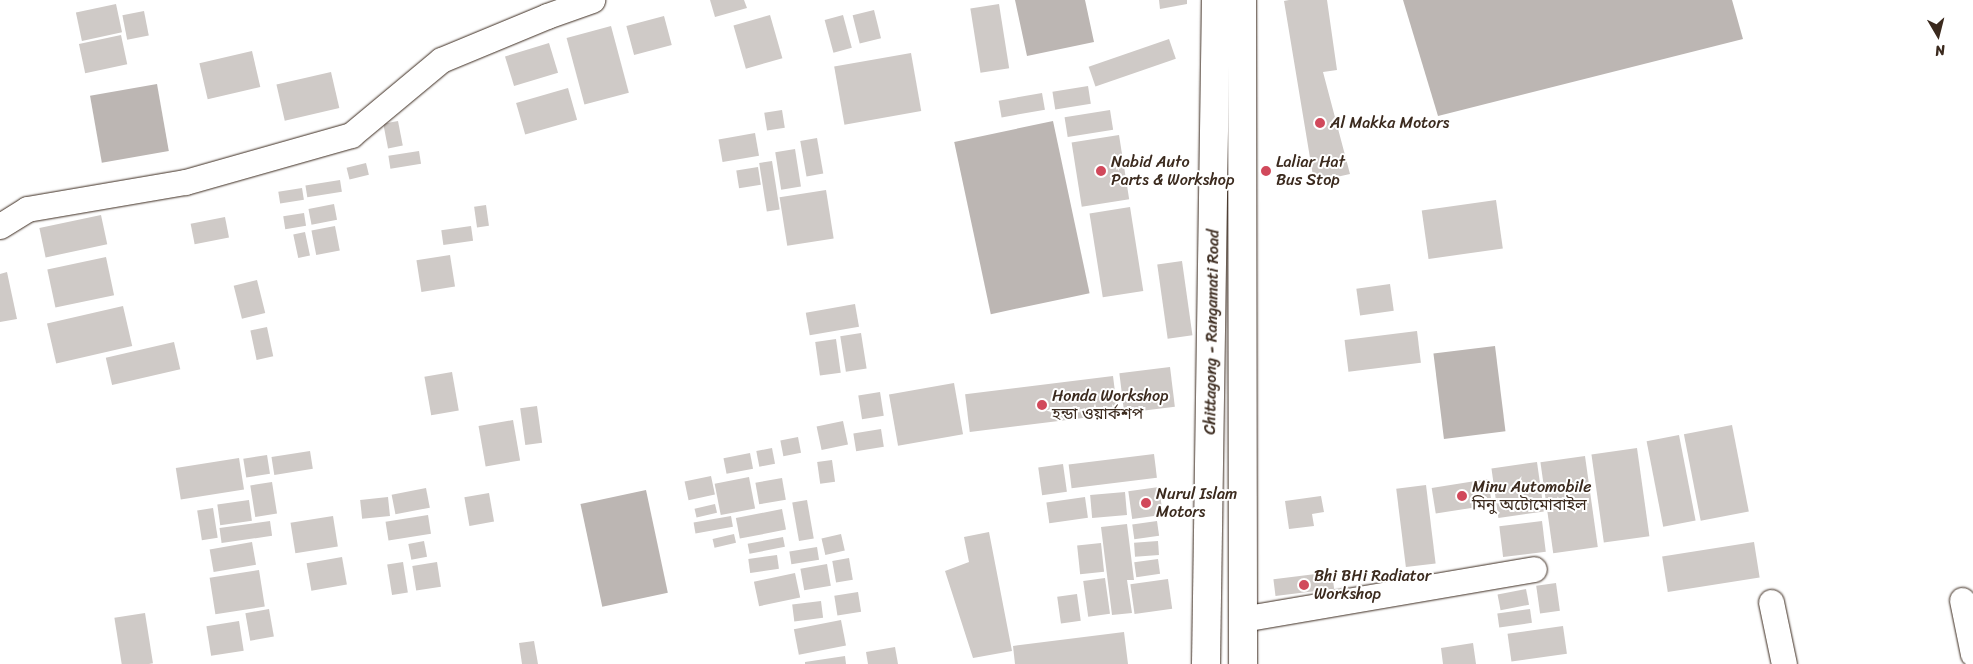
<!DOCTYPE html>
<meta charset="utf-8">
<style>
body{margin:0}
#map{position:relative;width:1973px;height:664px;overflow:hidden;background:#fff;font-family:Sriracha,"Noto Sans Bengali",sans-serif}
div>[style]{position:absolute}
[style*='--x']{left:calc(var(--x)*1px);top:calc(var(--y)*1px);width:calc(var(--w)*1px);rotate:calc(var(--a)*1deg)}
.water>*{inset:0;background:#bcb6b3;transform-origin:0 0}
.building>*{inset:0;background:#cfcac7;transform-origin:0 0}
.roads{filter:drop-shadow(0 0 1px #3b2a1e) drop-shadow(0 0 1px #3b2a1e)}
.street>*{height:25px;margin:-12.5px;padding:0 12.5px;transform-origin:12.5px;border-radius:12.5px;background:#fff}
.highway>*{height:28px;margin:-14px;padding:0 14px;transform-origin:14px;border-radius:14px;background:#fff}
.dots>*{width:14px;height:14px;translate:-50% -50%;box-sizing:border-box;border:2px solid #fff;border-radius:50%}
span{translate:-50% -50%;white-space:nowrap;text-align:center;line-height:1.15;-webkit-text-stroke:4px #fff;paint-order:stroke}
.poi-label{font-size:16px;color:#3b2a1e}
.left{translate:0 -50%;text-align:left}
.street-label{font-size:16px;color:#3b2a1e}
.north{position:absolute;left:1913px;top:10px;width:50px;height:50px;-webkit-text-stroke:4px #fff;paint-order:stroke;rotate:172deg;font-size:14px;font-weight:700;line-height:20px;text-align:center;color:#3b2a1e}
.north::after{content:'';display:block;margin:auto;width:18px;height:22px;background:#3b2a1e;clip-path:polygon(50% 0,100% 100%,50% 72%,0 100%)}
</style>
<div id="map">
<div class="water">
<div style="clip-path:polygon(1015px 0,1085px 0,1094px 42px,1027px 56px)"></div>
<div style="clip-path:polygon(1403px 0,1732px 0,1743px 39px,1438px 116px)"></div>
<div style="left:157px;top:84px;width:68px;height:68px;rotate:80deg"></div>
<div style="left:1053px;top:121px;width:176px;height:101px;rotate:78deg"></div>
<div style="left:1495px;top:346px;width:86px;height:62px;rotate:83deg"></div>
<div style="left:646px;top:490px;width:105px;height:67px;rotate:78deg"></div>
</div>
<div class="building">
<div style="clip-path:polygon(710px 0,744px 0,747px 8px,715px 17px)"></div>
<div style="clip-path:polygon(1159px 0,1187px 0,1187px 4px,1160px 9px)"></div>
<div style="clip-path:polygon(1289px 0,1327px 0,1337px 70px,1323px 72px,1350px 174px,1314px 182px,1284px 1px)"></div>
<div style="left:116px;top:4px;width:29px;height:41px;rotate:78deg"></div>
<div style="left:999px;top:4px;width:65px;height:29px;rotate:81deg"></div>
<div style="left:874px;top:10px;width:29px;height:22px;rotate:76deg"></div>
<div style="left:144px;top:11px;width:25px;height:22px;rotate:79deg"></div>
<div style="left:770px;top:15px;width:45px;height:38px;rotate:74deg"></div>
<div style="left:843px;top:15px;width:34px;height:19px;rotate:75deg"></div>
<div style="left:664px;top:16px;width:30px;height:39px;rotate:75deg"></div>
<div style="left:611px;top:26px;width:69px;height:46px;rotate:75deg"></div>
<div style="left:121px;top:35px;width:30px;height:43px;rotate:78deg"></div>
<div style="left:1169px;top:39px;width:21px;height:85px;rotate:71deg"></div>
<div style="left:549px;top:43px;width:31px;height:46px;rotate:73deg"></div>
<div style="left:252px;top:51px;width:37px;height:54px;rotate:77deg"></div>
<div style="left:911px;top:53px;width:59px;height:78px;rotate:80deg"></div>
<div style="left:331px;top:72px;width:37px;height:56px;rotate:77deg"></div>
<div style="left:1088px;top:86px;width:18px;height:36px;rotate:81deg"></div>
<div style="left:568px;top:88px;width:33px;height:54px;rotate:74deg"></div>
<div style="left:1042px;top:93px;width:17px;height:44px;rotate:80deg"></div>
<div style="left:782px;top:110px;width:18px;height:18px;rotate:81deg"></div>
<div style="left:1110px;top:110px;width:20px;height:46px;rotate:81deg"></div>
<div style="left:398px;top:121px;width:25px;height:15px;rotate:79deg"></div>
<div style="left:755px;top:133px;width:23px;height:37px;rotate:80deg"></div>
<div style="left:1119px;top:135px;width:65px;height:48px;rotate:81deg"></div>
<div style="left:817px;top:138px;width:36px;height:17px;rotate:80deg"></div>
<div style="left:795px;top:149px;width:38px;height:20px;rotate:81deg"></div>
<div style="left:419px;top:151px;width:13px;height:31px;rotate:81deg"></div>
<div style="left:772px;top:161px;width:49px;height:13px;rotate:81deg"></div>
<div style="left:366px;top:163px;width:12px;height:20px;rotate:76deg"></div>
<div style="left:758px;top:167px;width:18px;height:22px;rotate:81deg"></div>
<div style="left:340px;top:180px;width:12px;height:35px;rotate:81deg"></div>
<div style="left:302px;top:188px;width:12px;height:24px;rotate:81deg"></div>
<div style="left:826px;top:190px;width:49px;height:47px;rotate:81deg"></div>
<div style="left:1496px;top:200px;width:49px;height:75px;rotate:82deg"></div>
<div style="left:334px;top:204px;width:16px;height:26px;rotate:79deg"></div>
<div style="left:486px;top:205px;width:21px;height:12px;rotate:82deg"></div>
<div style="left:1130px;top:207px;width:85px;height:41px;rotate:81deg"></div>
<div style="left:304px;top:213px;width:13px;height:21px;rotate:81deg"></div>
<div style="left:101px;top:215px;width:30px;height:63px;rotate:78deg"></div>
<div style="left:225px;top:217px;width:21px;height:35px;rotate:79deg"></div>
<div style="left:335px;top:226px;width:25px;height:24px;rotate:79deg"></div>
<div style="left:471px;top:226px;width:15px;height:30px;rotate:82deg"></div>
<div style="left:305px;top:232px;width:24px;height:12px;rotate:78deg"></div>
<div style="left:450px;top:255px;width:32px;height:34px;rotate:81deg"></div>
<div style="left:106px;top:257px;width:39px;height:60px;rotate:78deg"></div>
<div style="left:1182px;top:261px;width:75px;height:25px;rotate:82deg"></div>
<div style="clip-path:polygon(7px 272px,17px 319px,0 322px,0 274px)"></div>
<div style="left:257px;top:280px;width:34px;height:24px;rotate:76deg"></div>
<div style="left:1390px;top:284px;width:27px;height:34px;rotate:82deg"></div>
<div style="left:855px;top:304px;width:23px;height:50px;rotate:80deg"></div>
<div style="left:123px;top:306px;width:41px;height:78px;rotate:77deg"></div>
<div style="left:267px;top:327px;width:30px;height:17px;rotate:78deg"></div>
<div style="left:1417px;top:331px;width:32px;height:73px;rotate:83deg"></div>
<div style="left:861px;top:333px;width:36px;height:21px;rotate:81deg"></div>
<div style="left:836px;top:339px;width:34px;height:21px;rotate:82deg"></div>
<div style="left:174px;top:342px;width:28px;height:70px;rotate:77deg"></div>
<div style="left:1170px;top:367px;width:40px;height:51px;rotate:83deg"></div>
<div style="left:452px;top:372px;width:39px;height:28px;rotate:80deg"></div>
<div style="left:1113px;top:376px;width:38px;height:149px;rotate:83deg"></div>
<div style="left:954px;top:383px;width:52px;height:66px;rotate:80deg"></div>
<div style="left:880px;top:392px;width:24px;height:22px;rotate:81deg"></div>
<div style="left:537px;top:406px;width:37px;height:17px;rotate:82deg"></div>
<div style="left:513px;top:420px;width:41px;height:35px;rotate:80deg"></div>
<div style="left:843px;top:421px;width:24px;height:27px;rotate:78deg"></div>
<div style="left:1732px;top:425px;width:88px;height:49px;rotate:79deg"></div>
<div style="left:881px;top:429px;width:18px;height:28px;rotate:81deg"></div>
<div style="left:1679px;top:435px;width:87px;height:33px;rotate:79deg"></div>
<div style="left:798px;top:437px;width:16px;height:18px;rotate:79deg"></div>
<div style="left:772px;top:448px;width:16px;height:16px;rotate:79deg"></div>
<div style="left:1637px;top:448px;width:89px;height:46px;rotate:82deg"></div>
<div style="left:310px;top:451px;width:18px;height:39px;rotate:81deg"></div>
<div style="left:750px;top:453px;width:16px;height:27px;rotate:79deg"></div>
<div style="left:1154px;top:454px;width:24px;height:86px;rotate:83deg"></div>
<div style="left:267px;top:455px;width:19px;height:24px;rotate:81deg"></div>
<div style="left:1585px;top:456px;width:92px;height:45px;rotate:82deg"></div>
<div style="left:239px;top:458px;width:32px;height:64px;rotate:81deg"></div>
<div style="left:832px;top:460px;width:22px;height:15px;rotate:82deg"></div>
<div style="left:1537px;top:462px;width:50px;height:46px;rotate:82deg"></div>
<div style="left:1063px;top:464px;width:28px;height:25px;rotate:82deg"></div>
<div style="left:711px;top:476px;width:19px;height:27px;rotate:78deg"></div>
<div style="left:749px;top:477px;width:32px;height:35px;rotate:79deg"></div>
<div style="left:782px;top:478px;width:22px;height:27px;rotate:80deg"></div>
<div style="left:1488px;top:479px;width:26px;height:57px;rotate:81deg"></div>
<div style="left:272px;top:482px;width:32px;height:22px;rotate:81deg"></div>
<div style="left:1426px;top:485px;width:79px;height:30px;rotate:83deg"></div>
<div style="left:1159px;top:487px;width:28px;height:31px;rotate:82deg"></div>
<div style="left:426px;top:488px;width:20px;height:35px;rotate:79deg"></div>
<div style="left:1125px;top:492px;width:23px;height:35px;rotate:85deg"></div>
<div style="left:489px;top:493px;width:29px;height:25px;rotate:80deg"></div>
<div style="clip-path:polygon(1321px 496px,1324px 512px,1312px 514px,1314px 526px,1289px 529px,1285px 501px)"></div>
<div style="left:388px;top:497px;width:19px;height:28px;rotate:84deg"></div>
<div style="left:1085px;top:497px;width:21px;height:39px;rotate:82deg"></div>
<div style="left:249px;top:500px;width:21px;height:32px;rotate:82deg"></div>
<div style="left:807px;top:500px;width:39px;height:15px;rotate:80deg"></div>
<div style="left:715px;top:504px;width:9px;height:21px;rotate:77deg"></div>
<div style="left:213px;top:508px;width:30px;height:16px;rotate:81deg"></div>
<div style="left:782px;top:509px;width:21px;height:47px;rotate:79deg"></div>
<div style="left:428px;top:515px;width:19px;height:43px;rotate:81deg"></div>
<div style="left:333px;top:516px;width:31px;height:43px;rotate:81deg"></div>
<div style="left:731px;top:516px;width:11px;height:38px;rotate:80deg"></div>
<div style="left:270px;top:521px;width:15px;height:51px;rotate:82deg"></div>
<div style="left:1157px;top:521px;width:15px;height:25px;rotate:82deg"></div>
<div style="left:1542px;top:521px;width:31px;height:43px;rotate:83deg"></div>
<div style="clip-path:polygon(1127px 524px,1134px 580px,1127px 580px,1132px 613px,1112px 615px,1101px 527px)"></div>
<div style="clip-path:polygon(989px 532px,1012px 651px,973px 658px,945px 571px,969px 562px,964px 537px)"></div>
<div style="left:734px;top:534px;width:9px;height:22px;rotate:77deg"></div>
<div style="left:841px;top:534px;width:17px;height:20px;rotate:77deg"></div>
<div style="left:783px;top:537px;width:10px;height:36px;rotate:79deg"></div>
<div style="left:424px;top:541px;width:16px;height:16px;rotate:79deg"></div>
<div style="left:1158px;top:541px;width:14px;height:24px;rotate:86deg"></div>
<div style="left:252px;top:542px;width:23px;height:43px;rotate:80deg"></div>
<div style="left:1754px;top:542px;width:36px;height:93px;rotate:81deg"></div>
<div style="left:1101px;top:543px;width:29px;height:24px;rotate:84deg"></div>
<div style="left:817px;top:547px;width:13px;height:28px;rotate:81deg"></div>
<div style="left:777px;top:555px;width:14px;height:29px;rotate:82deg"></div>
<div style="left:342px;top:557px;width:28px;height:36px;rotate:80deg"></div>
<div style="left:849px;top:558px;width:22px;height:17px;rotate:80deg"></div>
<div style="left:1158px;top:559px;width:15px;height:24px;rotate:82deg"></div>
<div style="left:403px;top:562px;width:31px;height:16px;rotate:81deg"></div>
<div style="left:437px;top:562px;width:25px;height:25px;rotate:81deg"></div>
<div style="left:827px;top:564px;width:22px;height:27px;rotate:80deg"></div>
<div style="left:259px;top:570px;width:37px;height:50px;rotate:81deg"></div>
<div style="left:1332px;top:572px;width:17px;height:59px;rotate:83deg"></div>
<div style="left:795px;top:573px;width:25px;height:42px;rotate:78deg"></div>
<div style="left:1105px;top:578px;width:36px;height:22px;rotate:82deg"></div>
<div style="left:1168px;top:579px;width:30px;height:38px;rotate:82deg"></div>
<div style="left:1556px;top:583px;width:28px;height:20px;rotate:82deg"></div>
<div style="left:1526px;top:589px;width:16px;height:29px;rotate:79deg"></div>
<div style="left:858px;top:592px;width:20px;height:24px;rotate:81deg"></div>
<div style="left:1077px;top:594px;width:27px;height:20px;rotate:82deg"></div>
<div style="left:821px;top:601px;width:17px;height:29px;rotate:83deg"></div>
<div style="left:269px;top:609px;width:28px;height:24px;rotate:80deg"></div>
<div style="left:1530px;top:609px;width:14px;height:33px;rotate:82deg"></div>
<div style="left:145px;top:613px;width:51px;height:31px;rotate:81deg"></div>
<div style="left:841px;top:620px;width:26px;height:48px;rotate:79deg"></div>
<div style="left:239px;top:621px;width:30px;height:33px;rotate:81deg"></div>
<div style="left:1563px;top:626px;width:28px;height:56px;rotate:82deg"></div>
<div style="clip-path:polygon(1124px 632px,1128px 664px,1015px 664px,1013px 646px)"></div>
<div style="clip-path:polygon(534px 641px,538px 664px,522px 664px,519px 643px)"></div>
<div style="clip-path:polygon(1473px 643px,1476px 664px,1443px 664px,1441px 648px)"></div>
<div style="clip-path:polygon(895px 647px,898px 664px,868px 664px,866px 652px)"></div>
<div style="clip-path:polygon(845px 656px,846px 664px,805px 664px,805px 662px)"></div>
</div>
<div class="roads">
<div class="street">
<div style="--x:0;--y:226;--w:32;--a:-32"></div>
<div style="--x:27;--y:209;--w:160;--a:-9.7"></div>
<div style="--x:185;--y:182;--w:173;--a:-15.8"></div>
<div style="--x:351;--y:135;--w:117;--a:-39.8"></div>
<div style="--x:441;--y:60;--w:115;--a:-22.5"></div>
<div style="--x:547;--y:16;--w:48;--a:-19.6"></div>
<div style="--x:1962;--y:600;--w:55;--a:78.5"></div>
<div style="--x:1771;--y:602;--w:63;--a:78.2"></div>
<div style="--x:1242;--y:619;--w:296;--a:-9.7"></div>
</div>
<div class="highway">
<div style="--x:1242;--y:0;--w:664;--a:89.91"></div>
<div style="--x:1206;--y:664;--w:664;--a:-89.14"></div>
</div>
</div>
<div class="dots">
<div style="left:1320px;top:123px;background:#d1495b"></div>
<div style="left:1101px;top:171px;background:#d1495b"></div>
<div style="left:1266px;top:171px;background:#d1495b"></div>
<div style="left:1042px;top:405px;background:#d1495b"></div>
<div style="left:1462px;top:496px;background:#d1495b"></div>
<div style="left:1146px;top:503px;background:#d1495b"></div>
<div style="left:1304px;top:585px;background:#d1495b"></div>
</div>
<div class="poi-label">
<span class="left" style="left:1330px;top:123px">Al Makka Motors</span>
<span class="left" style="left:1111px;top:171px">Nabid Auto<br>Parts &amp; Workshop</span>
<span class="left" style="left:1276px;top:171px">Laliar Hat<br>Bus Stop</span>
<span class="left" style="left:1052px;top:405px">Honda Workshop<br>হন্ডা ওয়ার্কশপ</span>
<span class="left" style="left:1472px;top:496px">Minu Automobile<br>মিনু অটোমোবাইল</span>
<span class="left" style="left:1156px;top:503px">Nurul Islam<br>Motors</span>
<span class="left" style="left:1314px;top:585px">Bhi BHi Radiator<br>Workshop</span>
</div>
<div class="street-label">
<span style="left:1212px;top:332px;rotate:-89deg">Chittagong - Rangamati Road</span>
</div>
<div class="north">N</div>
</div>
